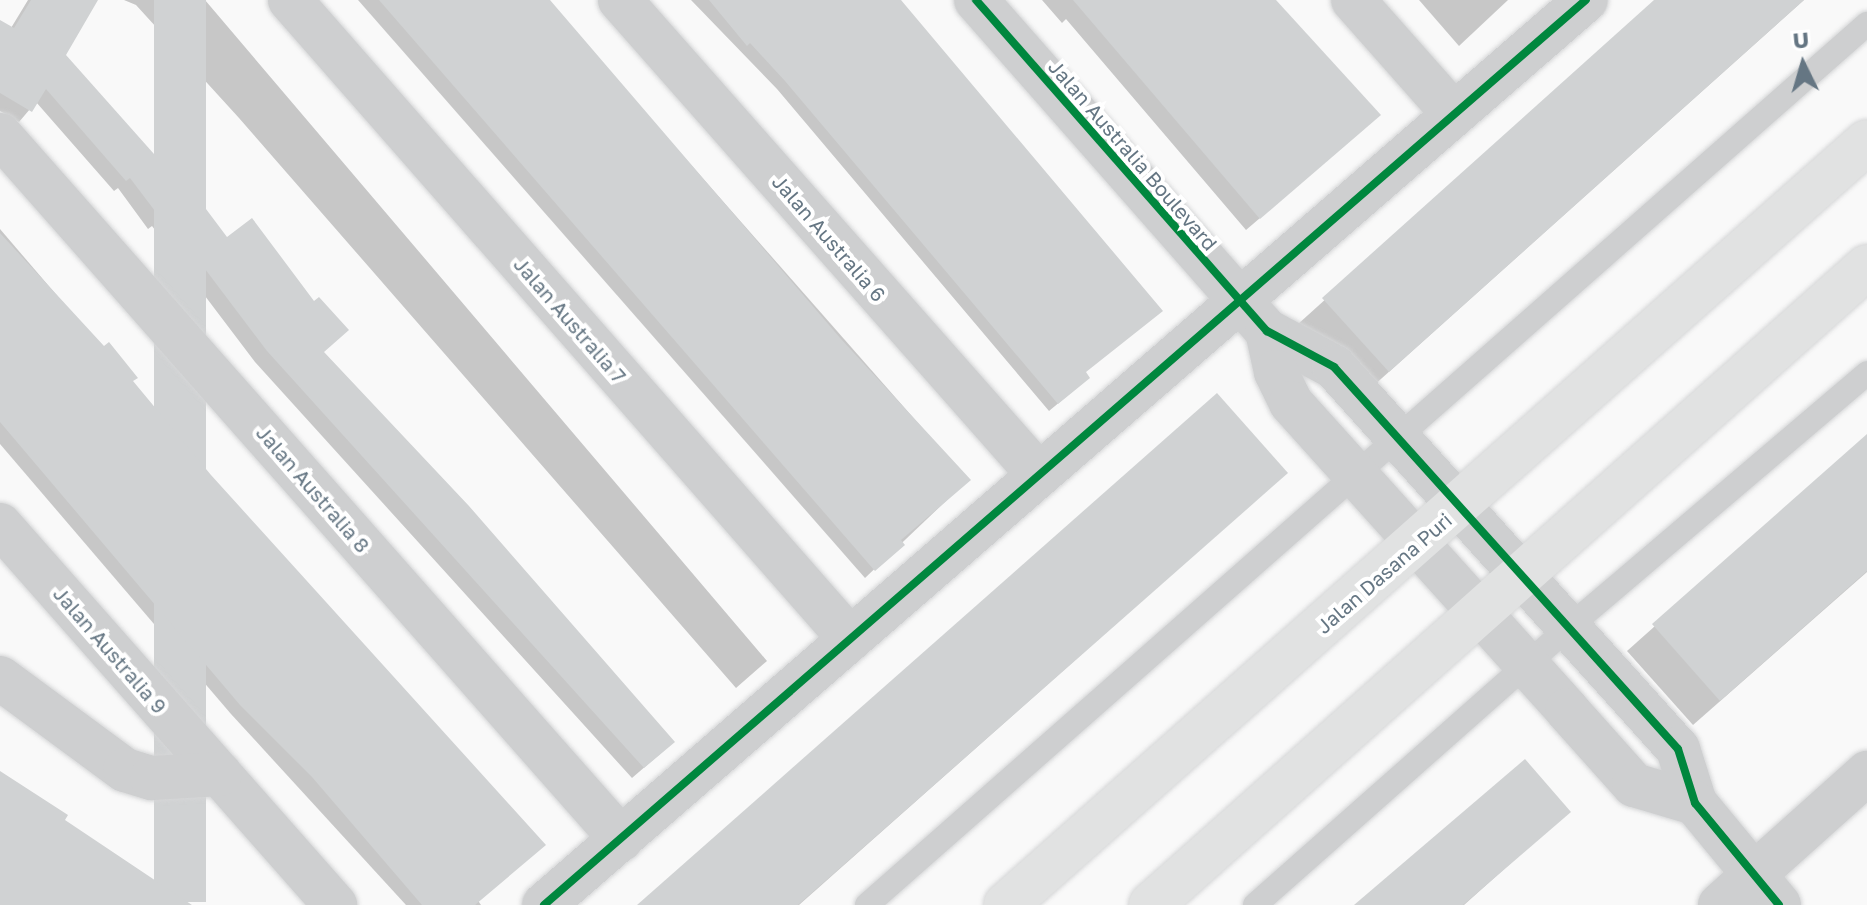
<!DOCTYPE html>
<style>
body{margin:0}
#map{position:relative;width:1867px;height:905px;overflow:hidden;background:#f9f9f9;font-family:"Golos Text",sans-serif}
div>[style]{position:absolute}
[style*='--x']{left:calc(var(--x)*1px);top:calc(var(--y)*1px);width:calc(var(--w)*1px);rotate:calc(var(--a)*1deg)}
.shadow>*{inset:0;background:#0003}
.building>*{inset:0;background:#d0d2d3;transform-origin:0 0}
.roads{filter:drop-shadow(0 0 2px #d5d6d7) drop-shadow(0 0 2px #d5d6d7)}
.lane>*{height:24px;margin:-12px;padding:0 12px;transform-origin:12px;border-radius:12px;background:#cecfd0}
.street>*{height:44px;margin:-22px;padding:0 22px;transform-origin:22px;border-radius:22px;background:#cecfd0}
.primary>*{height:44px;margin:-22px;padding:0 22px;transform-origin:22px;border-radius:22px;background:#e1e2e2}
.cycleway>*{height:8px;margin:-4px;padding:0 4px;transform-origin:4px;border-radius:4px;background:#00873e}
span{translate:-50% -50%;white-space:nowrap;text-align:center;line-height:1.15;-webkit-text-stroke:8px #fff;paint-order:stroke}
.street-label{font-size:20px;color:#657683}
.north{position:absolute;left:1763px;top:24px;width:80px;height:80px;-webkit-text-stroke:6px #fff;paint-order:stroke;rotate:355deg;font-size:22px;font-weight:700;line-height:32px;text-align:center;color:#657683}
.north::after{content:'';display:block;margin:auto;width:28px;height:36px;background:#657683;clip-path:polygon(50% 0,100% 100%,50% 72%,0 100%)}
</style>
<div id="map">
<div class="shadow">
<div style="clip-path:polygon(28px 0,96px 0,64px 55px,227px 240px,661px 753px,632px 778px,255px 362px,152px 226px,148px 229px,118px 188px,114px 191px,36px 102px,19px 122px,0 111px,0 22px,11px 28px)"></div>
<div style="clip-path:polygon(124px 0,205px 0,767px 661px,736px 688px,239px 118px,136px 5px)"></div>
<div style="clip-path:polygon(358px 0,546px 0,968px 480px,865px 578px)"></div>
<div style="clip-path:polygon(691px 0,886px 0,1079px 386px,1049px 411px,777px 89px)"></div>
<div style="clip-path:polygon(1042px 0,1274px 0,1366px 127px,1246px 230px,1066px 19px,1062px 23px)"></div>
<div style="clip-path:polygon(1419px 0,1508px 0,1459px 46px)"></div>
<div style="clip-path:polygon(1657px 0,1804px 0,1362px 396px,1297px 325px)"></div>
<div style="clip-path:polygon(0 229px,131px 382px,481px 905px,406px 905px,231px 714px,0 444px)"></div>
<div style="clip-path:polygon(1867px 437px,1867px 572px,1693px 725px,1627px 651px)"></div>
<div style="clip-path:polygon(1286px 473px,799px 905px,640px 905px)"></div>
<div style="clip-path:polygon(1568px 812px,1464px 905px,1357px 905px)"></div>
</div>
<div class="building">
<div style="clip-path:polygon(31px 0,98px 0,66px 55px,194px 199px,197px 197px,227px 237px,252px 218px,314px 301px,319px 297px,349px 330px,324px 352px,469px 506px,675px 742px,644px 768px,267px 351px,165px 216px,161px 219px,130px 178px,126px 181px,46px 89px,32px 112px,0 93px,0 20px,14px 28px)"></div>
<div style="left:154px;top:0;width:52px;height:902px"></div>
<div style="clip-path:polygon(379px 0,550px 0,841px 339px,971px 480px,901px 540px,905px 545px,875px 571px)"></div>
<div style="clip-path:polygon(709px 0,901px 0,1163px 311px,1086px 372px,1090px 378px,1058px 404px,785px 81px,750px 43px,747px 46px)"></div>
<div style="clip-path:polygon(1073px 0,1276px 0,1381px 115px,1260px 219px)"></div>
<div style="clip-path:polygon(1654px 0,1804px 0,1389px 372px,1322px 298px)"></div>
<div style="clip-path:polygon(0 233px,104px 346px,109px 342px,138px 378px,133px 381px,211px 475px,546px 845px,475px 905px,422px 905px,312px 777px,240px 705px,0 422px)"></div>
<div style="clip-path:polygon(1217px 393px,1288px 473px,798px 905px,637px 905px)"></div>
<div style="clip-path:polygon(1867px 434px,1867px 571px,1720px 701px,1652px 624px)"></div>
<div style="clip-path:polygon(1525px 759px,1571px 812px,1463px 905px,1354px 905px)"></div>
<div style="clip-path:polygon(0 771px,68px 815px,65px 820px,192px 905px,0 905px)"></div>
</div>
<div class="roads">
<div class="lane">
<div style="--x:867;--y:905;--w:1333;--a:-41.38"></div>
<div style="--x:1255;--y:905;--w:419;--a:-41.5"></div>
<div style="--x:1569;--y:627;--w:392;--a:-40.4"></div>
</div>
<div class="street">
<div style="--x:290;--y:0;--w:850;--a:48.77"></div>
<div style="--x:620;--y:0;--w:633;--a:48.58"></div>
<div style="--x:976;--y:0;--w:441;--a:48.7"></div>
<div style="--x:1267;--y:331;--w:76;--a:28.2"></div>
<div style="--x:1334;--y:367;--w:514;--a:48"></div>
<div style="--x:1678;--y:749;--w:57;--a:72.5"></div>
<div style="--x:1695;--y:803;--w:132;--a:50.5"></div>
<div style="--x:1353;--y:0;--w:152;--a:48.5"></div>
<div style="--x:0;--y:135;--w:939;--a:48.58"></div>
<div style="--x:1267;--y:331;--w:42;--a:77.6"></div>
<div style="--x:1276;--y:372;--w:34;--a:64"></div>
<div style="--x:1291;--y:403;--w:413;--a:48"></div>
<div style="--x:1567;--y:710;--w:101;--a:48.2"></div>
<div style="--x:1634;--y:785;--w:64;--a:16.4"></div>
<div style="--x:0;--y:525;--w:507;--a:48.6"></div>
<div style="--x:0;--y:678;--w:155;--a:36.4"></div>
<div style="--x:125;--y:770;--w:28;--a:17"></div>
<div style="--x:152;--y:778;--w:68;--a:-3.4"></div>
<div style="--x:544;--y:905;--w:1380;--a:-40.98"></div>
<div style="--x:1720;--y:905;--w:198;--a:-41.9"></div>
</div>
<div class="primary">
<div style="--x:1006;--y:905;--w:1150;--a:-41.55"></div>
<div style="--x:1151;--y:905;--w:959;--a:-41.7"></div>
</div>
</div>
<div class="cycleway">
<div style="--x:976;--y:0;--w:441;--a:48.7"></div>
<div style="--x:1267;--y:331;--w:76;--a:28.2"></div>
<div style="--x:1334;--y:367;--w:514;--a:48"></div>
<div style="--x:1678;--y:749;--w:57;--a:72.5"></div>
<div style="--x:1695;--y:803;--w:132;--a:50.5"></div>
<div style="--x:544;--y:905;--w:1380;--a:-40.98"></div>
</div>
<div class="street-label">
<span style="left:1133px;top:155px;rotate:49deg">Jalan Australia Boulevard</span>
<span style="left:829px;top:238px;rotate:49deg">Jalan Australia 6</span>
<span style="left:570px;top:320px;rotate:49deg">Jalan Australia 7</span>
<span style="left:313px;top:489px;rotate:49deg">Jalan Australia 8</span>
<span style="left:1384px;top:573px;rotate:-41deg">Jalan Dasana Puri</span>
<span style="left:110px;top:650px;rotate:49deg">Jalan Australia 9</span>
</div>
<div class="north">U</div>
</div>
